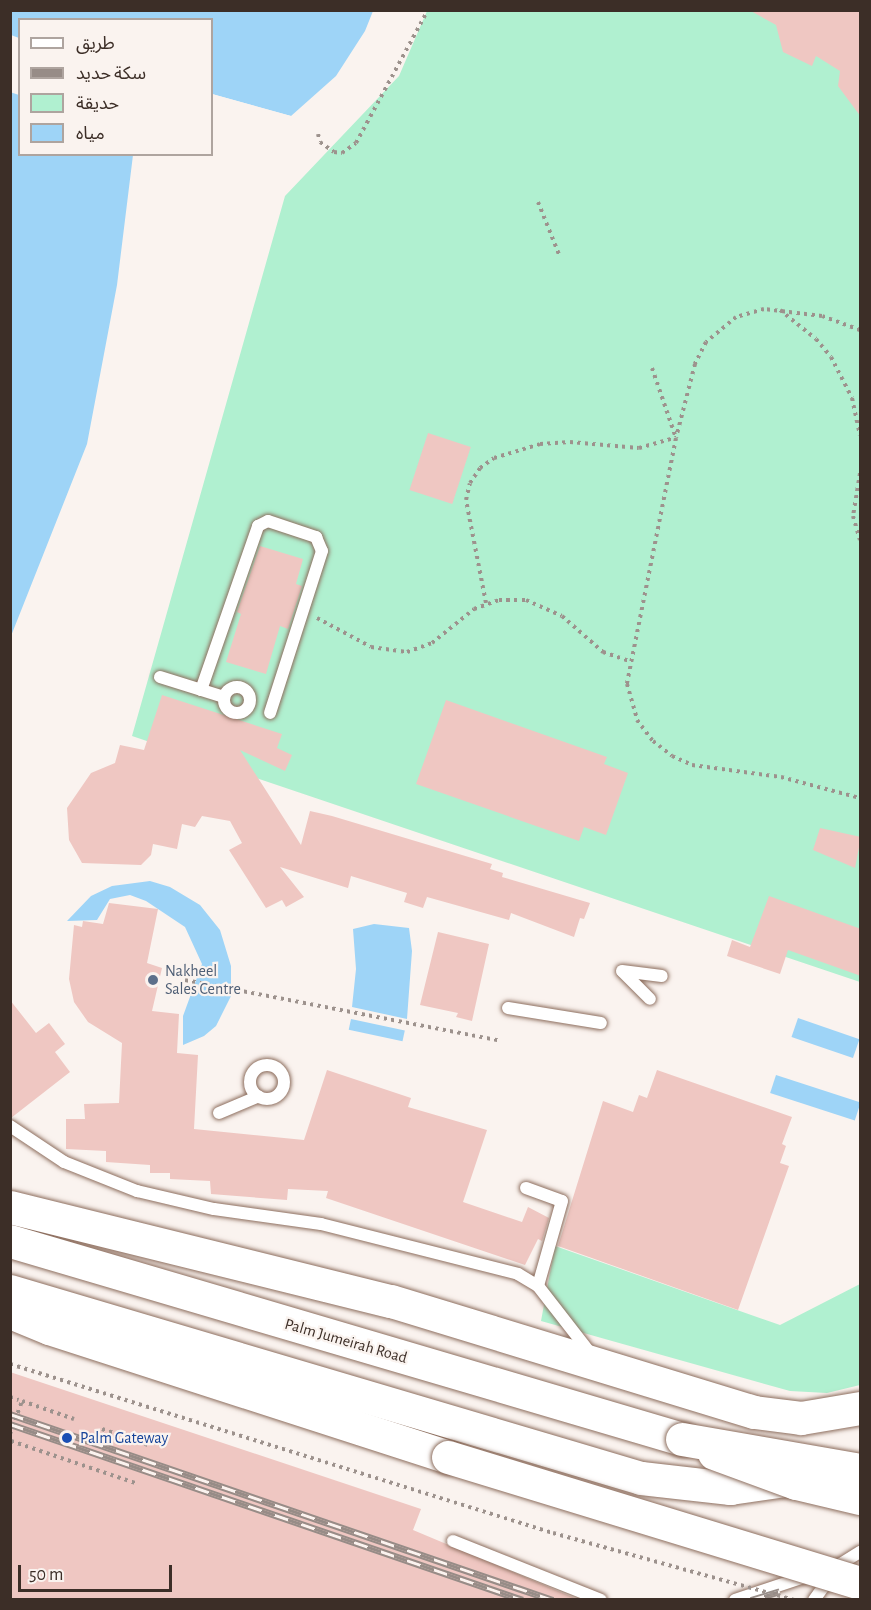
<!DOCTYPE html>
<meta charset="utf-8">
<style>
body{margin:0}
#map{position:relative;width:871px;height:1610px;overflow:hidden;background:#faf3ef;font-family:"Alegreya Sans","Noto Sans Arabic",sans-serif}
div>[style]{position:absolute}
[style*='--x']{left:calc(var(--x)*1px);top:calc(var(--y)*1px);width:calc(var(--w)*1px);rotate:calc(var(--a)*1deg)}
.green>*{inset:0;background:#b0f0d0}
.water>*{inset:0;background:#9ed4f7;transform-origin:0 0}
.pier>*{inset:0;background:#faf3ef}
.building>*{inset:0;background:#efc7c2;transform-origin:0 0}
.path>*{height:4px;margin-top:-2px;transform-origin:0;background:repeating-linear-gradient(90deg,#9d928d 0 3px,transparent 0 7.5px)}
.roads{filter:drop-shadow(0 0 2px #8d6e5e) drop-shadow(0 0 2px #8d6e5e)}
.lane>*{height:12px;margin:-6px;padding:0 6px;transform-origin:6px;border-radius:6px;background:#fff}
.lane>.ring{margin:-6px;padding:0;box-sizing:content-box;background:none;border:12px solid #fff;border-radius:50%}
.secondary>*{height:33px;margin:-16.5px;padding:0 16.5px;transform-origin:16.5px;border-radius:16.5px;background:#fff}
.primary>*{height:33px;margin:-16.5px;padding:0 16.5px;transform-origin:16.5px;border-radius:16.5px;background:#fff}
.rail>*{height:7px;margin-top:-3.5px;transform-origin:0;background:repeating-linear-gradient(90deg,#faf3ef 0 14px,#978c87 0 28px);box-sizing:border-box;border-block:2px solid #978c87}
.path-bridge>*{height:4px;margin-top:-2px;transform-origin:0;background:repeating-linear-gradient(90deg,#9d928d 0 3px,transparent 0 7.5px)}
.bridges{filter:drop-shadow(0 0 2px #8d6e5e) drop-shadow(0 0 2px #8d6e5e)}
.secondary-bridge>*{height:33px;margin:-16.5px;padding:0 16.5px;transform-origin:16.5px;border-radius:16.5px;background:#fff}
.primary-bridge>*{height:33px;margin:-16.5px;padding:0 16.5px;transform-origin:16.5px;border-radius:16.5px;background:#fff}
.dots>*{width:16px;height:16px;translate:-50% -50%;box-sizing:border-box;border:3px solid #faf3ef;border-radius:50%}
span{translate:-50% -50%;white-space:nowrap;text-align:center;line-height:1.15;-webkit-text-stroke:4.5px #faf3ef;paint-order:stroke}
.service-label{font-size:16px;color:#4e5e75}
.left{translate:0 -50%;text-align:left}
.street-label{font-size:16px;color:#3c2e27}
.transit-label{font-size:16px;color:#164399}
.frame{position:absolute;inset:0;border:12px solid #3c2e27;pointer-events:none}
.legend{position:absolute;left:18px;top:18px;width:195px;height:138px;box-sizing:border-box;background:#faf3ef;border:2px solid #aea49f;margin:0;padding:8px 10px;list-style:none;font-size:18px;color:#3c2e27}
.legend li{display:flex;align-items:center;gap:12px;height:30px}
.legend b{width:30px;border:2px solid #aea49f}
.scale{position:absolute;left:18px;top:1565px;width:154px;height:27px;box-sizing:border-box;border:3px solid #3c2e27;border-top:0;padding-left:8px;font-size:18px;line-height:21px;white-space:nowrap;color:#3c2e27;-webkit-text-stroke:4px #faf3ef;paint-order:stroke}
</style>
<div id="map">
<div class="green">
<div style="clip-path:polygon(427px 11px,860px 11px,860px 982px,132px 736px,285px 196px,399px 76px)"></div>
<div style="clip-path:polygon(555px 1246px,780px 1325px,860px 1284px,860px 1385px,827px 1393px,790px 1391px,541px 1321px)"></div>
</div>
<div class="water">
<div style="clip-path:polygon(11px 11px,373px 11px,365px 31px,336px 76px,291px 116px,212px 94px,212px 20px,20px 20px,19px 38px,11px 35px)"></div>
<div style="clip-path:polygon(10px 92px,19px 95px,20px 154px,133px 155px,117px 285px,87px 444px,11px 636px)"></div>
<div style="clip-path:polygon(150px 881px,170px 887px,200px 905px,220px 930px,231px 966px,231px 996px,216px 1026px,204px 1036px,183px 1045px,183px 1016px,202px 964px,185px 927px,146px 901px,130px 895px,110px 899px,97px 920px,67px 921px,91px 896px,112px 886px)"></div>
<div style="clip-path:polygon(374px 924px,409px 928px,412px 951px,407px 1019px,352px 1007px,356px 969px,353px 929px)"></div>
<div style="left:798px;top:1018px;width:65px;height:20px;rotate:19deg"></div>
<div style="left:351px;top:1019px;width:55px;height:11px;rotate:12deg"></div>
<div style="left:776px;top:1075px;width:89px;height:19px;rotate:18deg"></div>
</div>
<div class="pier">
<div style="clip-path:polygon(212px 94px,291px 116px,293px 119px,212px 98px)"></div>
</div>
<div class="building">
<div style="clip-path:polygon(749px 10px,861px 10px,861px 117px,838px 86px,840px 71px,816px 56px,812px 66px,783px 52px,776px 25px)"></div>
<div style="left:428px;top:433px;width:45px;height:60px;rotate:18deg"></div>
<div style="clip-path:polygon(260px 546px,303px 559px,296px 584px,302px 586px,288px 629px,280px 626px,266px 674px,226px 662px,241px 614px,237px 612px)"></div>
<div style="clip-path:polygon(162px 695px,282px 734px,277px 748px,292px 755px,285px 771px,240px 750px,301px 845px,310px 811px,332px 816px,492px 864px,490px 869px,503px 873px,502px 877px,590px 903px,584px 919px,580px 918px,574px 937px,511px 913px,509px 920px,427px 897px,423px 908px,404px 902px,407px 893px,351px 876px,348px 888px,280px 867px,304px 897px,286px 907px,282px 900px,266px 908px,229px 850px,242px 843px,230px 821px,202px 816px,195px 827px,182px 824px,177px 849px,153px 844px,151px 855px,141px 865px,82px 863px,69px 840px,67px 808px,91px 773px,115px 763px,120px 745px,144px 750px)"></div>
<div style="clip-path:polygon(446px 700px,607px 757px,604px 764px,628px 773px,606px 835px,584px 827px,579px 841px,416px 784px)"></div>
<div style="clip-path:polygon(820px 828px,861px 837px,855px 868px,813px 850px)"></div>
<div style="clip-path:polygon(769px 896px,861px 929px,861px 976px,788px 950px,780px 974px,727px 956px,732px 940px,750px 947px)"></div>
<div style="clip-path:polygon(109px 903px,158px 909px,147px 963px,162px 968px,152px 1011px,179px 1014px,177px 1053px,198px 1055px,194px 1129px,304px 1140px,327px 1070px,411px 1098px,408px 1107px,487px 1130px,463px 1202px,522px 1222px,528px 1207px,549px 1218px,542px 1241px,538px 1239px,525px 1265px,326px 1198px,328px 1191px,288px 1189px,287px 1200px,211px 1194px,210px 1181px,170px 1179px,170px 1173px,150px 1173px,150px 1165px,106px 1162px,106px 1151px,66px 1149px,66px 1119px,85px 1119px,84px 1104px,119px 1103px,122px 1043px,88px 1022px,74px 1002px,69px 979px,74px 925px,82px 927px,83px 921px,103px 924px)"></div>
<div style="clip-path:polygon(438px 932px,489px 944px,472px 1021px,456px 1017px,458px 1013px,420px 1005px)"></div>
<div style="clip-path:polygon(10px 1000px,36px 1033px,49px 1023px,65px 1044px,55px 1052px,70px 1072px,11px 1118px)"></div>
<div style="clip-path:polygon(657px 1070px,792px 1117px,782px 1144px,786px 1146px,780px 1163px,789px 1166px,738px 1310px,558px 1246px,603px 1101px,633px 1112px,639px 1095px,647px 1098px)"></div>
<div style="clip-path:polygon(10px 1372px,421px 1509px,413px 1530px,577px 1599px,10px 1599px)"></div>
</div>
<div class="path">
<div style="--x:318;--y:134;--w:8;--a:76"></div>
<div style="--x:320;--y:142;--w:17;--a:36"></div>
<div style="--x:334;--y:152;--w:8;--a:7"></div>
<div style="--x:342;--y:153;--w:17;--a:-36"></div>
<div style="--x:356;--y:143;--w:151;--a:-61.6"></div>
<div style="--x:538;--y:202;--w:59;--a:68.2"></div>
<div style="--x:780;--y:310;--w:46;--a:38.9"></div>
<div style="--x:816;--y:339;--w:23;--a:50"></div>
<div style="--x:831;--y:357;--w:46;--a:62.9"></div>
<div style="--x:852;--y:398;--w:38;--a:78"></div>
<div style="--x:860;--y:330;--w:40;--a:-159.8"></div>
<div style="--x:822;--y:316;--w:58;--a:-173.1"></div>
<div style="--x:764;--y:309;--w:29;--a:164"></div>
<div style="--x:736;--y:317;--w:39;--a:140"></div>
<div style="--x:706;--y:342;--w:25;--a:117"></div>
<div style="--x:695;--y:364;--w:76;--a:104.4"></div>
<div style="--x:676;--y:438;--w:251;--a:101.3"></div>
<div style="--x:627;--y:684;--w:37;--a:74"></div>
<div style="--x:637;--y:720;--w:26;--a:53"></div>
<div style="--x:653;--y:741;--w:24;--a:38"></div>
<div style="--x:672;--y:756;--w:22;--a:24"></div>
<div style="--x:692;--y:765;--w:90;--a:7.7"></div>
<div style="--x:781;--y:777;--w:82;--a:14.9"></div>
<div style="--x:652;--y:368;--w:74;--a:71.1"></div>
<div style="--x:860;--y:473;--w:44;--a:99.2"></div>
<div style="--x:853;--y:516;--w:25;--a:74"></div>
<div style="--x:486;--y:603;--w:105;--a:-101"></div>
<div style="--x:466;--y:500;--w:17;--a:-77"></div>
<div style="--x:470;--y:483;--w:18;--a:-56"></div>
<div style="--x:480;--y:468;--w:17;--a:-36"></div>
<div style="--x:494;--y:458;--w:48;--a:-16.9"></div>
<div style="--x:540;--y:444;--w:30;--a:-4"></div>
<div style="--x:570;--y:442;--w:69;--a:5"></div>
<div style="--x:639;--y:448;--w:37;--a:-16"></div>
<div style="--x:317;--y:618;--w:61;--a:28.2"></div>
<div style="--x:371;--y:647;--w:36;--a:8"></div>
<div style="--x:407;--y:652;--w:27;--a:-20"></div>
<div style="--x:432;--y:643;--w:54;--a:-39"></div>
<div style="--x:474;--y:609;--w:27;--a:-20"></div>
<div style="--x:499;--y:600;--w:27;--a:0"></div>
<div style="--x:526;--y:600;--w:39;--a:24"></div>
<div style="--x:562;--y:616;--w:55;--a:41.3"></div>
<div style="--x:603;--y:652;--w:28;--a:19"></div>
<div style="--x:185;--y:980;--w:322;--a:10.9"></div>
<div style="--x:10;--y:1397;--w:9;--a:18"></div>
<div style="--x:102;--y:1429;--w:52;--a:19.1"></div>
<div style="--x:10;--y:1434;--w:35;--a:-70"></div>
<div style="--x:22;--y:1401;--w:55;--a:19.1"></div>
<div style="--x:11;--y:1441;--w:134;--a:18.7"></div>
</div>
<div class="roads">
<div class="lane">
<div style="--x:160;--y:677;--w:67;--a:17.4"></div>
<div class="ring" style="left:224px;top:687px;width:14px;height:14px"></div>
<div style="--x:201;--y:690;--w:174;--a:-70.8"></div>
<div style="--x:258;--y:526;--w:11;--a:-27"></div>
<div style="--x:268;--y:521;--w:51;--a:18.4"></div>
<div style="--x:316;--y:537;--w:15;--a:67"></div>
<div style="--x:322;--y:551;--w:170;--a:107.8"></div>
<div style="--x:622;--y:971;--w:40;--a:7.1"></div>
<div style="--x:623;--y:972;--w:38;--a:45"></div>
<div style="--x:508;--y:1008;--w:94;--a:9.2"></div>
<div class="ring" style="left:250px;top:1065px;width:22px;height:22px"></div>
<div style="--x:219;--y:1113;--w:43;--a:-23"></div>
<div style="--x:10;--y:1126;--w:65;--a:33.7"></div>
<div style="--x:64;--y:1162;--w:79;--a:21.7"></div>
<div style="--x:137;--y:1191;--w:79;--a:13.2"></div>
<div style="--x:214;--y:1209;--w:108;--a:8"></div>
<div style="--x:321;--y:1224;--w:203;--a:14.2"></div>
<div style="--x:518;--y:1274;--w:23;--a:31"></div>
<div style="--x:538;--y:1286;--w:86;--a:52.1"></div>
<div style="--x:526;--y:1188;--w:38;--a:20"></div>
<div style="--x:562;--y:1201;--w:88;--a:105.8"></div>
<div style="--x:453;--y:1541;--w:159;--a:21.7"></div>
<div style="--x:735;--y:1600;--w:79;--a:-18.4"></div>
<div style="--x:814;--y:1600;--w:43;--a:-54.5"></div>
<div style="--x:839;--y:1565;--w:25;--a:-32"></div>
</div>
<div class="secondary">
<div style="--x:10;--y:1241;--w:701;--a:16.42"></div>
<div style="--x:10;--y:1312;--w:42;--a:22.3"></div>
<div style="--x:49;--y:1328;--w:419;--a:17.9"></div>
</div>
<div class="primary">
<div style="--x:10;--y:1207;--w:392;--a:13.9"></div>
<div style="--x:391;--y:1301;--w:380;--a:17"></div>
<div style="--x:754;--y:1412;--w:47;--a:7.3"></div>
<div style="--x:801;--y:1418;--w:60;--a:-9.6"></div>
<div style="--x:10;--y:1291;--w:658;--a:16.51"></div>
<div style="--x:641;--y:1478;--w:90;--a:6.4"></div>
<div style="--x:730;--y:1488;--w:70;--a:-8.2"></div>
</div>
</div>
<div class="rail">
<div style="--x:10;--y:1414;--w:574;--a:18.91"></div>
<div style="--x:10;--y:1424;--w:542;--a:18.94"></div>
<div style="--x:751;--y:1600;--w:30;--a:-17"></div>
</div>
<div class="path-bridge">
<div style="--x:10;--y:1364;--w:569;--a:17.29"></div>
<div style="--x:553;--y:1533;--w:251;--a:15.5"></div>
</div>
<div class="bridges">
<div class="secondary-bridge">
<div style="--x:714;--y:1453;--w:87;--a:20.1"></div>
<div style="--x:796;--y:1483;--w:66;--a:13.2"></div>
<div style="--x:448;--y:1457;--w:431;--a:17"></div>
</div>
<div class="primary-bridge">
<div style="--x:682;--y:1439;--w:181;--a:9.9"></div>
</div>
</div>
<div class="dots">
<div style="left:153px;top:980px;background:#5c6f8a"></div>
<div style="left:67px;top:1438px;background:#1a4fb4"></div>
</div>
<div class="service-label">
<span class="left" style="left:165px;top:980px">Nakheel<br>Sales Centre</span>
</div>
<div class="street-label">
<span style="left:346px;top:1341px;rotate:16deg">Palm Jumeirah Road</span>
</div>
<div class="transit-label">
<span class="left" style="left:80px;top:1438px">Palm Gateway</span>
</div>
<div class="frame"></div>
<ul class="legend">
<li><b style="height:8px;background:#fff"></b>طريق</li>
<li><b style="height:8px;background:#978c87"></b>سكة حديد</li>
<li><b style="height:16px;background:#b0f0d0"></b>حديقة</li>
<li><b style="height:16px;background:#9ed4f7"></b>مياه</li>
</ul>
<div class="scale">50 m</div>
</div>
